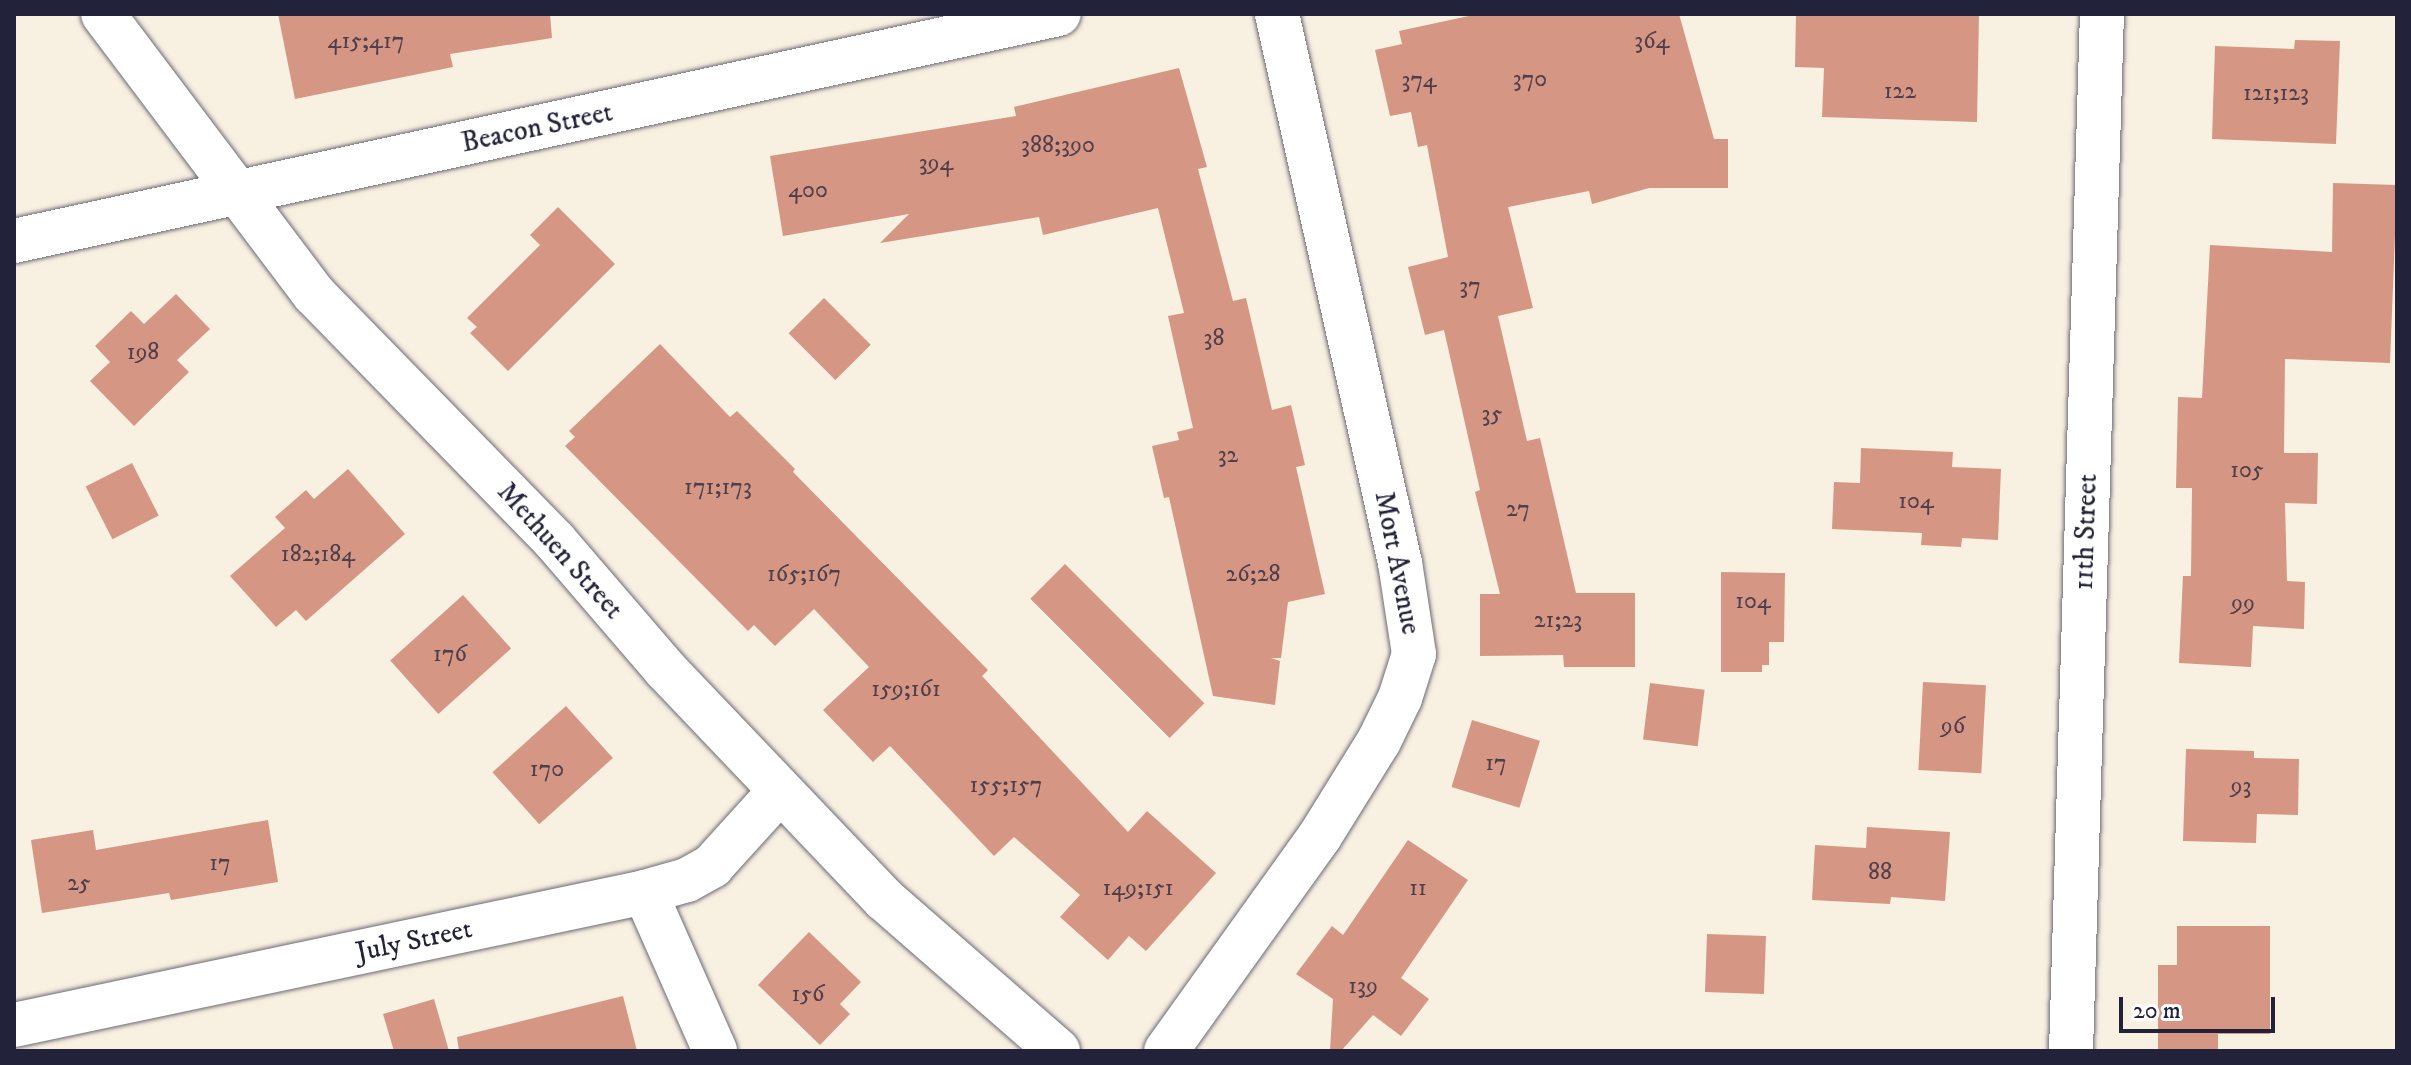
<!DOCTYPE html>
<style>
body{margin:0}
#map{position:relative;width:2411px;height:1065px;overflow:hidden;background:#f8f0e1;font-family:"IM FELL DW Pica",serif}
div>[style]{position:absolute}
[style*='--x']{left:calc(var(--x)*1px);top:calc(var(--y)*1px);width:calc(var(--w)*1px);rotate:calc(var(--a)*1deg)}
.building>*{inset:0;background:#d59783;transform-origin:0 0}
.roads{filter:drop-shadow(0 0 2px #6d6a75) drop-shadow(0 0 2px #6d6a75)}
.minor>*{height:44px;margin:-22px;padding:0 22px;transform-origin:22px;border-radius:22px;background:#fff}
.tertiary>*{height:44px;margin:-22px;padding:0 22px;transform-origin:22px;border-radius:22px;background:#fff}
span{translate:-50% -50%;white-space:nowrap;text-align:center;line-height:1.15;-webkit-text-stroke:6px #fff;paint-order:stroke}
.number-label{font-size:24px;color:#4f3f4d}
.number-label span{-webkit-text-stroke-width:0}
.street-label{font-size:28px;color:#22223b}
.frame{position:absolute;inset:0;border:16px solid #22223b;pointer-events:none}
.scale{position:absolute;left:2119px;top:997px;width:156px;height:36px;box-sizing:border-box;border:4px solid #22223b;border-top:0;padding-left:10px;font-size:24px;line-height:28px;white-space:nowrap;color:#22223b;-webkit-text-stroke:6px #fff;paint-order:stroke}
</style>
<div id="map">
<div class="building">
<div style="clip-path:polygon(278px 14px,550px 14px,552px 38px,450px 54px,453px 67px,295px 99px)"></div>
<div style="clip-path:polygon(1478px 14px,1679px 14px,1714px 139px,1728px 139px,1728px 188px,1649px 188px,1592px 204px,1589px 191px,1508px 207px,1533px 308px,1498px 316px,1527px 441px,1540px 438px,1576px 593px,1635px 593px,1635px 667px,1564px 667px,1563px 655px,1480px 656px,1480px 594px,1500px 594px,1475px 492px,1480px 490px,1444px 330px,1425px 335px,1408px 267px,1448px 257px,1427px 145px,1418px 147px,1411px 112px,1390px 116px,1375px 50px,1402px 44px,1399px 31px)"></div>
<div style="clip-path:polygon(1796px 14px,1979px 14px,1977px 122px,1822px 117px,1824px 68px,1795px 67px)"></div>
<div style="clip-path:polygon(2295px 40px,2340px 41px,2336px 144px,2212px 139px,2215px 46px,2294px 49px)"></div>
<div style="clip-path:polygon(1179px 68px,1207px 167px,1198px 169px,1233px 301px,1246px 298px,1272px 410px,1291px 405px,1305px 465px,1296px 467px,1325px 594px,1288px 602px,1281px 658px,1271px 658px,1280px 661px,1275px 705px,1213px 696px,1169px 497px,1164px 498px,1152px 446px,1179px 440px,1177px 432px,1193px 428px,1168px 316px,1184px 313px,1158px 208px,1043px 235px,1039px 217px,880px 243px,909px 214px,783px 236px,770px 156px,1016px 116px,1014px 107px)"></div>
<div style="clip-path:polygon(2333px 183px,2397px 185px,2390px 363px,2285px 359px,2284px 453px,2318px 453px,2317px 504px,2285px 503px,2287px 581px,2305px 582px,2304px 629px,2253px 626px,2251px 667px,2179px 663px,2183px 576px,2191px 576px,2192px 488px,2176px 488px,2178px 397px,2202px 398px,2210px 245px,2332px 252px)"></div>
<div style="clip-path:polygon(558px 207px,615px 264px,508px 371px,470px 333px,477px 327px,467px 318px,540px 245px,530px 235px)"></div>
<div style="clip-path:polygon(176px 294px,210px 329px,177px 360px,189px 372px,134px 426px,90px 381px,110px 362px,95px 346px,131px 311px,144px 324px)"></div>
<div style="left:824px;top:298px;width:66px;height:50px;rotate:45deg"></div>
<div style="clip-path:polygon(660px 344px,730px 417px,737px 411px,795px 469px,793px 472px,988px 670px,982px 676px,1128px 832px,1147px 811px,1216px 873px,1146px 951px,1129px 936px,1108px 960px,1060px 917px,1080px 895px,1014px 837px,994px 856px,890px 746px,873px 762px,823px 710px,869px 667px,814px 609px,775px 646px,754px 625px,748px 631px,565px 446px,575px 437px,569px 431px)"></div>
<div style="clip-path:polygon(1861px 448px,1953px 452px,1952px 467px,2001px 469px,1998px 540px,1962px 538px,1961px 547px,1921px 545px,1922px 533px,1832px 529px,1834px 482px,1860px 483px)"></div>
<div style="left:132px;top:463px;width:59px;height:52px;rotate:63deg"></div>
<div style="clip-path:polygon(348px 469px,405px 534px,306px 621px,296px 610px,276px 627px,230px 576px,285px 528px,275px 517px,306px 490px,314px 499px)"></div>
<div style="left:1065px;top:564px;width:197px;height:49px;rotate:45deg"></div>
<div style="clip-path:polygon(1721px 572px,1785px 573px,1784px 642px,1769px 642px,1769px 665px,1762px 665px,1762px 672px,1721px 672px)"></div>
<div style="left:463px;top:595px;width:72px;height:98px;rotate:48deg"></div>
<div style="left:1923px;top:682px;width:63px;height:88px;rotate:3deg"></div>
<div style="left:1650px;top:683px;width:55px;height:57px;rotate:7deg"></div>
<div style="left:566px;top:706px;width:70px;height:99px;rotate:48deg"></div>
<div style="left:1472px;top:720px;width:71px;height:70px;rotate:17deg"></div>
<div style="clip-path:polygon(2186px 749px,2254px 751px,2254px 758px,2299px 759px,2298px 815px,2257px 814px,2256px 843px,2183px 841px)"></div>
<div style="clip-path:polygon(268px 820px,278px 882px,171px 900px,169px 893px,42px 913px,31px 840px,93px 830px,96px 850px)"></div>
<div style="clip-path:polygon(1867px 827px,1950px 832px,1945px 901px,1891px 897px,1890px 904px,1812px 900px,1815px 845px,1866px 848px)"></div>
<div style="clip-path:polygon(1408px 840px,1468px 880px,1401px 978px,1429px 999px,1401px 1036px,1373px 1015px,1341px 1051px,1330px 1051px,1333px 999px,1296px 974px,1332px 926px,1343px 935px)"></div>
<div style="clip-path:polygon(2177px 926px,2270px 926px,2270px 1034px,2218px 1034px,2218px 1051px,2158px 1051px,2158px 965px,2177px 965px)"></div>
<div style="clip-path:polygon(809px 932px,861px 982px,840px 1004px,850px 1014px,820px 1045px,758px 985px)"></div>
<div style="left:1707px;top:934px;width:59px;height:58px;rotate:2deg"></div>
<div style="clip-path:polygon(623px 996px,637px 1051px,459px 1051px,457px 1037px)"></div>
<div style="clip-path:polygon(434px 999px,449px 1051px,394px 1051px,383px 1014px)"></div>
</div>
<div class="roads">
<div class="minor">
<div style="--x:645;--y:892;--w:174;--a:66.2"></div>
<div style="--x:14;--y:1025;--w:645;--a:-11.9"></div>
<div style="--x:645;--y:892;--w:44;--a:-15.9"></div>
<div style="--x:687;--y:880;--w:29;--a:-29"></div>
<div style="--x:712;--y:866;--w:100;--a:-47.8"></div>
<div style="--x:1166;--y:1051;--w:264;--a:-54.4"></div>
<div style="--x:1320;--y:836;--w:112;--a:-58.2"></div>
<div style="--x:1379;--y:741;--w:48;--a:-64"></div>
<div style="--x:1400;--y:698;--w:46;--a:-72.3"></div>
<div style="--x:1414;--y:654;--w:92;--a:-98.7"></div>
<div style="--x:1400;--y:563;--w:563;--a:-102.63"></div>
<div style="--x:2071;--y:1051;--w:1037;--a:-88.29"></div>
</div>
<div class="tertiary">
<div style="--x:103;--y:14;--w:351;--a:53"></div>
<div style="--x:314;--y:294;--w:345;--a:45.7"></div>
<div style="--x:555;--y:541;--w:169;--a:49.3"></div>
<div style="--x:665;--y:669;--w:318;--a:46.4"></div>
<div style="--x:884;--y:899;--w:231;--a:41.1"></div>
<div style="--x:14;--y:241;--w:1069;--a:-12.26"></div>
</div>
</div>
<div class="number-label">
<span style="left:366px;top:42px">415;417</span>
<span style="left:1652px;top:42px">364</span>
<span style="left:1530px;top:80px">370</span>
<span style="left:1419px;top:81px">374</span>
<span style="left:1900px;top:92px">122</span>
<span style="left:2276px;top:94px">121;123</span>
<span style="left:1058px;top:146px">388;390</span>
<span style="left:936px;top:164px">394</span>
<span style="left:808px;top:191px">400</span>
<span style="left:1470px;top:287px">37</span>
<span style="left:1214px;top:339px">38</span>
<span style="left:143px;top:353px">198</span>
<span style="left:1492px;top:415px">35</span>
<span style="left:1228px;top:456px">32</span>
<span style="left:2247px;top:471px">105</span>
<span style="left:718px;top:488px">171;173</span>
<span style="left:1916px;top:502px">104</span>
<span style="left:1518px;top:510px">27</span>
<span style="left:318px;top:555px">182;184</span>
<span style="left:804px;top:575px">165;167</span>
<span style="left:1253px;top:575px">26;28</span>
<span style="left:1753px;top:602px">104</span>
<span style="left:2243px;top:604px">99</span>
<span style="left:1558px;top:621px">21;23</span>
<span style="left:450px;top:655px">176</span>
<span style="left:906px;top:690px">159;161</span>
<span style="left:1953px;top:727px">96</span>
<span style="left:1496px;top:764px">17</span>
<span style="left:547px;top:770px">170</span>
<span style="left:1006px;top:786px">155;157</span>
<span style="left:2241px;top:787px">93</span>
<span style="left:220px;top:864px">17</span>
<span style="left:1880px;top:873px">88</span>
<span style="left:79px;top:884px">25</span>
<span style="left:1138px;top:889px">149;151</span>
<span style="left:1418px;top:889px">11</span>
<span style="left:1363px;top:987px">139</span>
<span style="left:808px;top:995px">156</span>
</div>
<div class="street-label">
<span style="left:537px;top:128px;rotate:-12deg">Beacon Street</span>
<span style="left:2086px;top:532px;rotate:-88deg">11th Street</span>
<span style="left:560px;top:551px;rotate:48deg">Methuen Street</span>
<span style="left:1397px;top:563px;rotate:79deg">Mort Avenue</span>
<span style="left:414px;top:941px;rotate:-12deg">July Street</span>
</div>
<div class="frame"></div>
<div class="scale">20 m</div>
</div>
